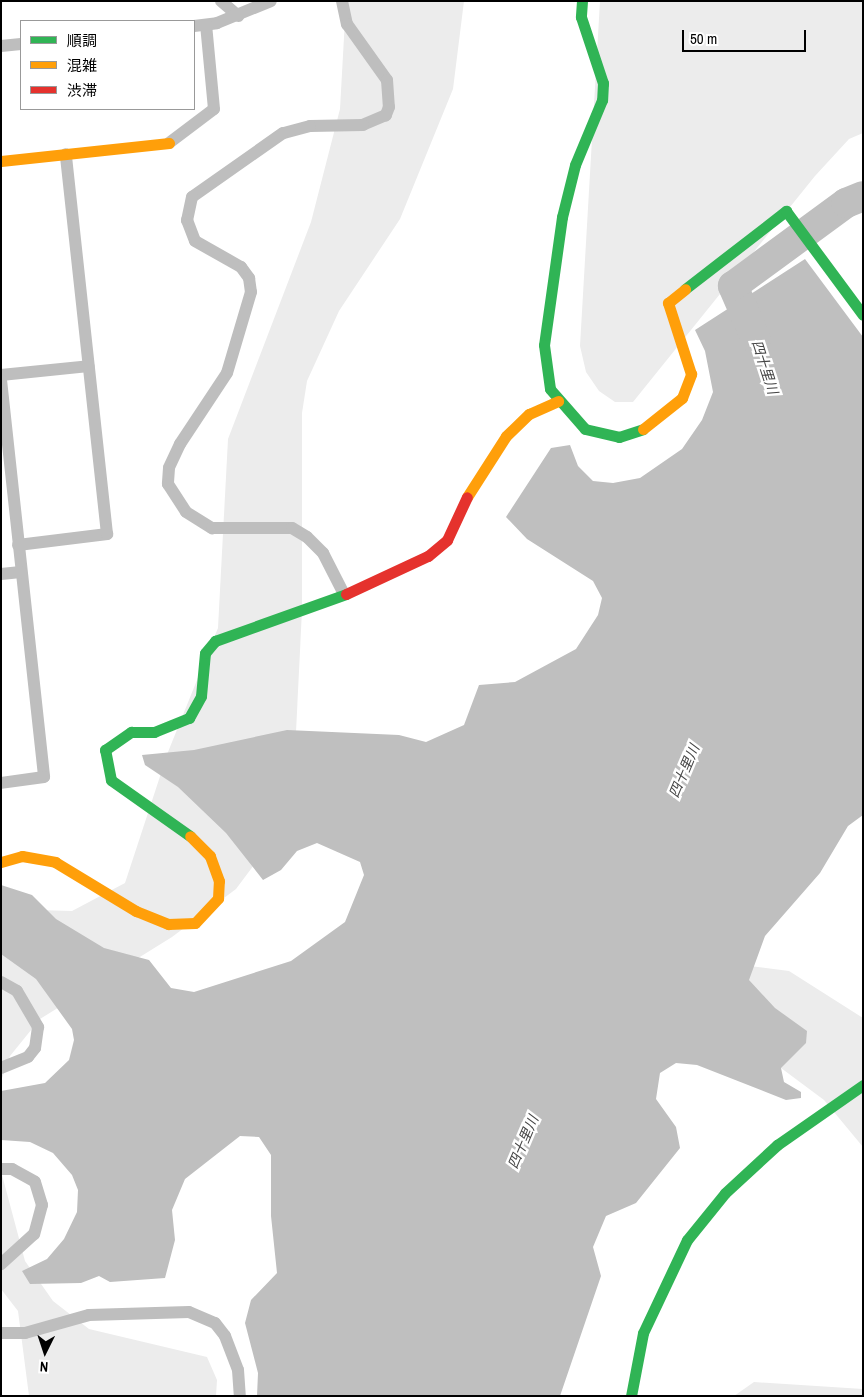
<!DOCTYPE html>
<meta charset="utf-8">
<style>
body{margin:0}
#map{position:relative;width:864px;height:1397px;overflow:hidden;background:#fff;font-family:"Archivo Narrow","Noto Sans JP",sans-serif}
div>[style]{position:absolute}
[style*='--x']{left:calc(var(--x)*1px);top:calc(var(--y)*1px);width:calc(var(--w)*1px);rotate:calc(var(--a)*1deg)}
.green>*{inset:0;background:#ececec}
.water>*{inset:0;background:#bfbfbf}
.river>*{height:30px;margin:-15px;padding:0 15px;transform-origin:15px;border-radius:15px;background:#bfbfbf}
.street>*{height:12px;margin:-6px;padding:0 6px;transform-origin:6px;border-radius:6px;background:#bebebe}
.fast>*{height:11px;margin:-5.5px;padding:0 5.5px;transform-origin:5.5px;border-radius:5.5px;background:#30b455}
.slow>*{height:11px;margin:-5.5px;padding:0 5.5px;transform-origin:5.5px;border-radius:5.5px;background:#ff9f0a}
.jam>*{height:11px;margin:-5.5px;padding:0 5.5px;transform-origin:5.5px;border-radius:5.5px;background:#e5322d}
span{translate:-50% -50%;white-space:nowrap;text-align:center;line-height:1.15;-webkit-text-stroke:5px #fff;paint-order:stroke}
.water-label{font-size:14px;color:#444;font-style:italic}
.frame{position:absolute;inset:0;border:2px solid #000;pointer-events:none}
.legend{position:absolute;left:20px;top:20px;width:175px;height:90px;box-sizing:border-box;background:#fff;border:1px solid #999;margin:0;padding:6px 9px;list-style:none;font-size:15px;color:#000}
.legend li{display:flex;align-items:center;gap:10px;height:25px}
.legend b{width:25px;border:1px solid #999}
.north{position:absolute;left:20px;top:1327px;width:50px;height:50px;-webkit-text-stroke:4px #fff;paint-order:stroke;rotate:184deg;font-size:14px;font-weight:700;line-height:20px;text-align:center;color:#000}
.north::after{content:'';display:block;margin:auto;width:18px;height:22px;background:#000;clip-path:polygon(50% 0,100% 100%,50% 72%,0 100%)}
.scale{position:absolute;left:682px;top:30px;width:124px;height:22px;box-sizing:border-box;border:2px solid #000;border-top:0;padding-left:6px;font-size:15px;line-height:18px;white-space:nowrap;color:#000;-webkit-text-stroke:4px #fff;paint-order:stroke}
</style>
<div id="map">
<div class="green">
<div style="clip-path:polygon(346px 1px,464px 1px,453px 89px,400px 219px,339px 311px,307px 381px,302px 413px,302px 610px,296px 732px,277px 834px,236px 889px,172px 937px,40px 1019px,10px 1056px,1px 1081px,1px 909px,72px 911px,125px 883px,168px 752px,218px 628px,228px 439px,311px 222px,340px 109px)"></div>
<div style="clip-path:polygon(600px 1px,863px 1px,863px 133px,849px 139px,815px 176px,633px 402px,615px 402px,599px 391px,586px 372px,580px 346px)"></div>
<div style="clip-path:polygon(750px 966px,789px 971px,863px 1018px,863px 1147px,824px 1100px,781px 1068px,729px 988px)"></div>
<div style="clip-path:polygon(1px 1171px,25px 1261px,53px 1301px,89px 1329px,207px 1357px,217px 1380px,216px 1396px,29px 1396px,18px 1311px,1px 1289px)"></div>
<div style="clip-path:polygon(754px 1382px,863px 1389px,863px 1396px,734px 1396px)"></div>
</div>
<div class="water">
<div style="clip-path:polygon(805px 259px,863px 337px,863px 815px,848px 826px,820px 873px,765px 936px,749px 980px,775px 1008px,807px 1031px,806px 1043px,781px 1068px,784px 1082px,801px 1092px,801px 1098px,786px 1100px,697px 1065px,676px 1063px,660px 1073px,656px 1099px,676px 1127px,680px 1148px,636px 1203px,606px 1216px,593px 1247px,601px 1276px,560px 1396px,257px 1396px,258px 1373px,245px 1323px,251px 1300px,277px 1273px,271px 1216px,271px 1155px,259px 1137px,240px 1136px,185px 1179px,172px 1210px,175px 1240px,165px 1278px,110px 1282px,99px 1276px,81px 1283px,30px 1284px,22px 1271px,47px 1259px,64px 1239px,77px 1212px,78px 1190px,72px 1175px,53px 1153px,30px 1142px,1px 1140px,1px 1091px,45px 1083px,69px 1060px,74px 1040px,72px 1029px,36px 979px,1px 954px,1px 885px,32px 895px,56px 919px,104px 948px,149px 960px,171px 988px,194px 992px,291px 961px,345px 922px,364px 875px,360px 862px,317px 843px,297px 851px,281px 870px,263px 880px,226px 833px,178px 787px,145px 765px,142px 755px,194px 750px,287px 730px,399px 735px,426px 742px,464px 725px,479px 685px,515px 682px,576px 649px,598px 615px,602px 598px,593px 581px,527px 539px,506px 517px,551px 448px,570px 445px,578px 466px,593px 481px,613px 483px,640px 478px,682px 449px,702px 420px,713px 392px,705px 351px,695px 330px)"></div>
</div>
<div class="river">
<div style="--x:756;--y:339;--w:58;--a:-113.5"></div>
<div style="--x:733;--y:286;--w:140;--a:-36.3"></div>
<div style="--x:846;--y:203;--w:18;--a:-22"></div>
</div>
<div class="street">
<div style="--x:221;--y:1;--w:23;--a:41"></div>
<div style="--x:342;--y:1;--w:24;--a:78"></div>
<div style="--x:347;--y:24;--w:69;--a:54.5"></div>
<div style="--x:387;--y:80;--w:27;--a:86"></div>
<div style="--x:389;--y:107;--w:9;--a:111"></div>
<div style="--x:386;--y:115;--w:25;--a:157"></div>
<div style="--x:363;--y:125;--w:53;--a:178.9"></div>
<div style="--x:310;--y:126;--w:28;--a:165"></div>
<div style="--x:283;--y:133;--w:111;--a:144.9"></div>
<div style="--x:192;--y:197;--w:24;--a:102"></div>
<div style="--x:187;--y:220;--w:22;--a:69"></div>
<div style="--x:195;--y:241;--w:53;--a:29.5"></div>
<div style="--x:241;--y:267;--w:14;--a:54"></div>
<div style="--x:249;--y:278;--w:14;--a:82"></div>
<div style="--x:251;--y:292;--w:84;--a:106.5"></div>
<div style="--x:227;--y:373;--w:85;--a:123.5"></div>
<div style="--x:180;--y:444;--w:26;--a:115"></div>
<div style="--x:169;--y:468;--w:16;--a:94"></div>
<div style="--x:168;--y:484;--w:33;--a:57"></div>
<div style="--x:186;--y:512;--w:31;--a:32"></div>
<div style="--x:212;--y:528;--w:80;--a:0"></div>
<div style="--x:292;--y:528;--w:17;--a:31"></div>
<div style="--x:307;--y:537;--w:23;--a:45"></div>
<div style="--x:323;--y:553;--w:44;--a:62.9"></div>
<div style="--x:194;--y:26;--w:23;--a:-7"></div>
<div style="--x:217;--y:23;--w:58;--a:-22.2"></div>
<div style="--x:1;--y:46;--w:20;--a:-6"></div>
<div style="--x:169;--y:143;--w:56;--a:-37.1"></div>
<div style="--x:214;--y:109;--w:84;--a:-95.4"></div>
<div style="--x:1;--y:375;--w:88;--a:-5.8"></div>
<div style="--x:1;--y:380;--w:399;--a:83.8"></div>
<div style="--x:44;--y:777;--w:43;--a:172.1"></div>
<div style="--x:18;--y:545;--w:90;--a:-7"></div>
<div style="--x:107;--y:534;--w:382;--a:-96.2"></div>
<div style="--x:1;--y:574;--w:20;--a:-6"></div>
<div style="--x:1;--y:982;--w:18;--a:29"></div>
<div style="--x:17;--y:991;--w:42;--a:59.7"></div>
<div style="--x:38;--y:1027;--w:21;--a:98"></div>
<div style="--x:35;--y:1048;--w:11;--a:128"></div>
<div style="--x:28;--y:1057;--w:29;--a:158"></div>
<div style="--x:1;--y:1169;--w:11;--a:0"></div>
<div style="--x:12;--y:1169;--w:26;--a:29"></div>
<div style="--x:35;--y:1182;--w:24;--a:73"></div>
<div style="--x:42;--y:1205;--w:30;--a:105"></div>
<div style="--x:34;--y:1234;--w:45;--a:137.7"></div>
<div style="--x:1;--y:1333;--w:24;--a:0"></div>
<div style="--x:25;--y:1333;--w:66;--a:-15.7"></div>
<div style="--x:89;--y:1315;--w:100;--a:-1.7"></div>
<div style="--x:189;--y:1312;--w:28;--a:23"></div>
<div style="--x:215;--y:1323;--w:16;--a:52"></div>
<div style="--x:225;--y:1336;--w:36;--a:69"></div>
<div style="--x:238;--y:1370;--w:26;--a:86"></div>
</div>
<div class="fast">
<div style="--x:582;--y:1;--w:16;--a:94"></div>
<div style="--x:581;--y:17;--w:70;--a:71.6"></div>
<div style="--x:603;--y:83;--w:17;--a:93"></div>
<div style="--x:602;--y:100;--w:70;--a:112.6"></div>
<div style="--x:575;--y:165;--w:54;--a:104"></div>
<div style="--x:562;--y:217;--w:129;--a:98"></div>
<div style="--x:544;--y:345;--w:44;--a:82.2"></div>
<div style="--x:550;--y:389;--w:53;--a:48.8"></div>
<div style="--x:585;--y:429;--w:35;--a:13"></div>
<div style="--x:619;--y:437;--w:25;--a:-18"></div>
<div style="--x:685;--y:289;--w:128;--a:-37.7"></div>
<div style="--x:786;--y:211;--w:129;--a:53.5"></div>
<div style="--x:190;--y:836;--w:97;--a:-144.7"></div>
<div style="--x:111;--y:780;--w:31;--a:-101"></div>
<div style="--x:105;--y:750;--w:32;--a:-35"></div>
<div style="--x:131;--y:732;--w:23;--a:0"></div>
<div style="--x:154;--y:732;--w:38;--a:-22"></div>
<div style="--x:189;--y:718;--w:25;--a:-61"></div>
<div style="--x:201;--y:696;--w:43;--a:-84.7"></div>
<div style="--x:205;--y:653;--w:16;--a:-50"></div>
<div style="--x:215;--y:641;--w:139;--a:-19.7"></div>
<div style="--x:631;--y:1396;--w:64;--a:-79.2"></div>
<div style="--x:643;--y:1333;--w:103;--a:-64.7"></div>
<div style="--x:687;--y:1240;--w:60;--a:-51"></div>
<div style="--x:725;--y:1193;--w:71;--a:-42.7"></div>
<div style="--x:777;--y:1145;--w:105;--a:-34.9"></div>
</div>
<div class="slow">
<div style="--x:1;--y:161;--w:169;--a:-6.1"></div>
<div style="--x:643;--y:429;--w:50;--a:-38.5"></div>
<div style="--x:682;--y:398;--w:26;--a:-69"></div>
<div style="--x:691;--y:374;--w:75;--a:-107.9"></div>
<div style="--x:668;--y:303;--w:22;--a:-39"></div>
<div style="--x:467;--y:497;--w:72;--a:-57.4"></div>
<div style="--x:506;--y:436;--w:32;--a:-44"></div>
<div style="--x:529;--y:414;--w:32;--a:-24"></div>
<div style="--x:1;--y:862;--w:22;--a:-16"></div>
<div style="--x:22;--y:856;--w:34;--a:10"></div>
<div style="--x:55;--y:862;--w:95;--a:31.2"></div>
<div style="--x:136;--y:911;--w:35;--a:22"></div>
<div style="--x:168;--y:924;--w:27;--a:-2"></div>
<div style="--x:195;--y:923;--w:34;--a:-47"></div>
<div style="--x:218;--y:898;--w:17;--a:-87"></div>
<div style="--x:219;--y:881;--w:27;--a:-110"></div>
<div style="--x:210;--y:856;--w:28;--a:-135"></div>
</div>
<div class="jam">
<div style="--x:346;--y:594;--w:90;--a:-24.9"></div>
<div style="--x:428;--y:556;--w:25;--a:-40"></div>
<div style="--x:447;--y:540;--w:47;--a:-65.1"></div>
</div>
<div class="water-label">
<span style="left:765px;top:367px;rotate:72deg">四十里川</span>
<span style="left:684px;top:771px;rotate:-67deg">四十里川</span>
<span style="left:523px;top:1142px;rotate:-67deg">四十里川</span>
</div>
<div class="frame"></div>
<ul class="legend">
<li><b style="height:6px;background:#30b455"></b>順調</li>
<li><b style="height:6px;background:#ff9f0a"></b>混雑</li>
<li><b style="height:6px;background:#e5322d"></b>渋滞</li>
</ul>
<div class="north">N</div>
<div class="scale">50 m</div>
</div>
